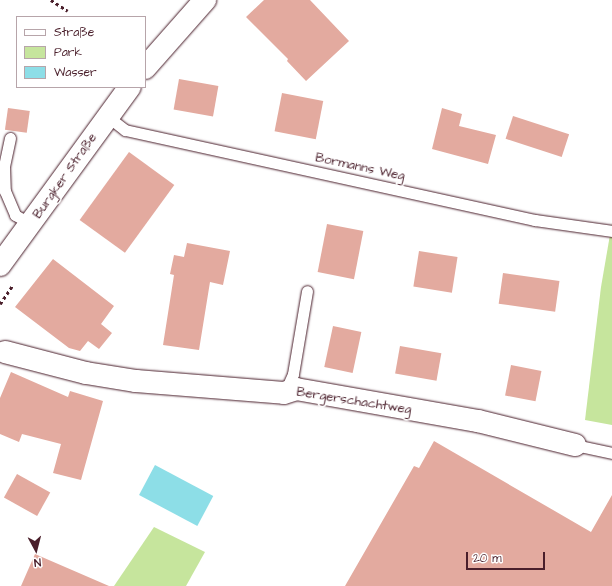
<!DOCTYPE html>
<meta charset="utf-8">
<style>
body{margin:0}
#map{position:relative;width:612px;height:586px;overflow:hidden;background:#fff;font-family:"Architects Daughter",sans-serif}
div>[style]{position:absolute}
[style*='--x']{left:calc(var(--x)*1px);top:calc(var(--y)*1px);width:calc(var(--w)*1px);rotate:calc(var(--a)*1deg)}
.green>*{inset:0;background:#c6e59d}
.water>*{inset:0;background:#8ddee7;transform-origin:0 0}
.building>*{inset:0;background:#e3aa9f;transform-origin:0 0}
.path>*{height:2.5px;margin-top:-1.25px;transform-origin:0;background:repeating-linear-gradient(90deg,#4a1f2b 0 3px,transparent 0 6px)}
.roads{filter:drop-shadow(0 0 1px #4a1f2b) drop-shadow(0 0 1px #4a1f2b)}
.lane>*{height:11px;margin:-5.5px;padding:0 5.5px;transform-origin:5.5px;border-radius:5.5px;background:#fff}
.street>*{height:22px;margin:-11px;padding:0 11px;transform-origin:11px;border-radius:11px;background:#fff}
.secondary>*{height:22px;margin:-11px;padding:0 11px;transform-origin:11px;border-radius:11px;background:#fff}
span{translate:-50% -50%;white-space:nowrap;text-align:center;line-height:1.15;-webkit-text-stroke:3.5px #fff;paint-order:stroke}
.street-label{font-size:13px;color:#4a1f2b}
.legend{position:absolute;left:16px;top:16px;width:130px;height:72px;box-sizing:border-box;background:#fff;border:1px solid #b7a5aa;margin:0;padding:5px 7px;list-style:none;font-size:12px;color:#4a1f2b}
.legend li{display:flex;align-items:center;gap:8px;height:20px}
.legend b{width:20px;border:1px solid #b7a5aa}
.north{position:absolute;left:16px;top:530px;width:40px;height:40px;-webkit-text-stroke:3px #fff;paint-order:stroke;rotate:173deg;font-size:11px;font-weight:700;line-height:16px;text-align:center;color:#4a1f2b}
.north::after{content:'';display:block;margin:auto;width:14px;height:18px;background:#4a1f2b;clip-path:polygon(50% 0,100% 100%,50% 72%,0 100%)}
.scale{position:absolute;left:466px;top:552px;width:79px;height:18px;box-sizing:border-box;border:2px solid #4a1f2b;border-top:0;padding-left:5px;font-size:12px;line-height:14px;white-space:nowrap;color:#4a1f2b;-webkit-text-stroke:3px #fff;paint-order:stroke}
</style>
<div id="map">
<div class="green">
<div style="clip-path:polygon(612px 223px,612px 425px,585px 420px,601px 287px)"></div>
<div style="clip-path:polygon(154px 527px,205px 552px,186px 586px,114px 586px)"></div>
</div>
<div class="water">
<div style="left:155px;top:465px;width:66px;height:34px;rotate:28deg"></div>
</div>
<div class="building">
<div style="clip-path:polygon(264px 0,310px 0,349px 41px,306px 81px,287px 61px,288px 59px,246px 17px)"></div>
<div style="left:179px;top:79px;width:40px;height:31px;rotate:10deg"></div>
<div style="left:282px;top:93px;width:42px;height:39px;rotate:11deg"></div>
<div style="left:8px;top:108px;width:22px;height:22px;rotate:8deg"></div>
<div style="clip-path:polygon(442px 108px,462px 114px,459px 126px,496px 135px,488px 164px,432px 149px)"></div>
<div style="left:513px;top:116px;width:59px;height:24px;rotate:18deg"></div>
<div style="left:129px;top:152px;width:56px;height:84px;rotate:36deg"></div>
<div style="left:327px;top:224px;width:37px;height:49px;rotate:11deg"></div>
<div style="clip-path:polygon(187px 243px,230px 251px,223px 285px,210px 282px,199px 350px,163px 345px,174px 275px,170px 274px,174px 255px,184px 257px)"></div>
<div style="left:419px;top:251px;width:39px;height:36px;rotate:9deg"></div>
<div style="clip-path:polygon(53px 259px,114px 306px,101px 324px,112px 333px,99px 349px,88px 341px,80px 351px,69px 348px,15px 307px)"></div>
<div style="left:503px;top:273px;width:57px;height:31px;rotate:8deg"></div>
<div style="left:333px;top:326px;width:29px;height:42px;rotate:12deg"></div>
<div style="left:400px;top:346px;width:42px;height:28px;rotate:10deg"></div>
<div style="left:511px;top:365px;width:31px;height:31px;rotate:11deg"></div>
<div style="clip-path:polygon(11px 372px,68px 397px,70px 391px,103px 401px,81px 480px,53px 473px,61px 444px,22px 434px,19px 442px,0 434px,0 398px)"></div>
<div style="clip-path:polygon(434px 441px,591px 532px,612px 495px,612px 586px,345px 586px,414px 466px,419px 468px)"></div>
<div style="left:17px;top:474px;width:38px;height:27px;rotate:29deg"></div>
<div style="clip-path:polygon(35px 554px,109px 586px,21px 586px)"></div>
</div>
<div class="path">
<div style="--x:51;--y:0;--w:20;--a:33"></div>
<div style="--x:0;--y:304;--w:22;--a:-56"></div>
</div>
<div class="roads">
<div class="lane">
<div style="--x:107;--y:116;--w:23;--a:38"></div>
<div style="--x:125;--y:130;--w:420;--a:12.4"></div>
<div style="--x:535;--y:220;--w:78;--a:8.1"></div>
<div style="--x:10;--y:138;--w:30;--a:102"></div>
<div style="--x:4;--y:167;--w:24;--a:88"></div>
<div style="--x:5;--y:191;--w:26;--a:67"></div>
<div style="--x:15;--y:215;--w:18;--a:29"></div>
<div style="--x:285;--y:392;--w:20;--a:-66"></div>
<div style="--x:293;--y:374;--w:84;--a:-80.4"></div>
<div style="--x:575;--y:445;--w:38;--a:12"></div>
</div>
<div class="street">
<div style="--x:5;--y:352;--w:84;--a:14.5"></div>
<div style="--x:86;--y:373;--w:51;--a:9.1"></div>
<div style="--x:136;--y:381;--w:148;--a:4.6"></div>
<div style="--x:284;--y:393;--w:13;--a:-18"></div>
<div style="--x:296;--y:389;--w:185;--a:10"></div>
<div style="--x:478;--y:421;--w:100;--a:13.9"></div>
</div>
<div class="secondary">
<div style="--x:145;--y:68;--w:91;--a:-48.6"></div>
<div style="--x:0;--y:265;--w:220;--a:-53.9"></div>
</div>
</div>
<div class="street-label">
<span style="left:360px;top:167px;rotate:12deg">Bormanns Weg</span>
<span style="left:65px;top:176px;rotate:-55deg">Burgker Straße</span>
<span style="left:354px;top:401px;rotate:9deg">Bergerschachtweg</span>
</div>
<ul class="legend">
<li><b style="height:5px;background:#fff"></b>Straße</li>
<li><b style="height:11px;background:#c6e59d"></b>Park</li>
<li><b style="height:11px;background:#8ddee7"></b>Wasser</li>
</ul>
<div class="north">N</div>
<div class="scale">20 m</div>
</div>
